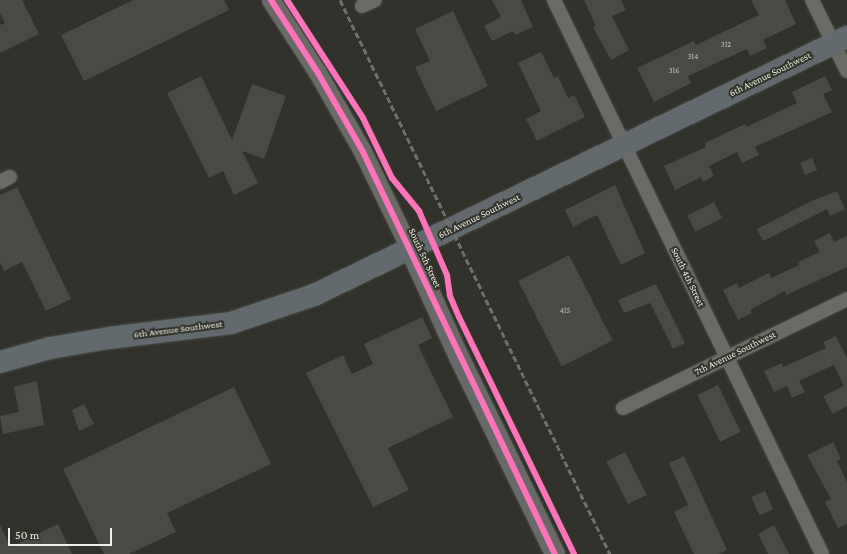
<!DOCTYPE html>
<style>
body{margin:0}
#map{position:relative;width:847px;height:554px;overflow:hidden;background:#31322c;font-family:"Crimson Pro",serif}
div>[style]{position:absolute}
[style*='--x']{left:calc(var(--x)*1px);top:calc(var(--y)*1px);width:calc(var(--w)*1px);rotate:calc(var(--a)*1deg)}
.building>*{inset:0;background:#494a45;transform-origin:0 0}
.roads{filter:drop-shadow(0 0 1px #4c4d48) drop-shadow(0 0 1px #4c4d48)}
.minor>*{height:14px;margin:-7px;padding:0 7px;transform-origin:7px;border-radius:7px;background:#6a6a67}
.tertiary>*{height:18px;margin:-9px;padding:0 9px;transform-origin:9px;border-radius:9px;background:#6a6a67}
.secondary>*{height:20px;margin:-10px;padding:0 10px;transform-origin:10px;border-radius:10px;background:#676a68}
.trunk>*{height:22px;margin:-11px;padding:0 11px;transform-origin:11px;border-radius:11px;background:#626a6e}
.rail>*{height:3px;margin-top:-1.5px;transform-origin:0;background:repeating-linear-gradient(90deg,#6f706c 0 6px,transparent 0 9px)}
.cycleway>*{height:6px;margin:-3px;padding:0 3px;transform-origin:3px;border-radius:3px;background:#fb73b8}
span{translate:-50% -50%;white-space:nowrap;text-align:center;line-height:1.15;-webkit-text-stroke:4px #32342a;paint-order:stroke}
.number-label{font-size:8px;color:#c5c6c0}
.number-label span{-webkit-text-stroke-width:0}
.street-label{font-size:10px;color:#eeefe9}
.scale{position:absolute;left:8px;top:528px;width:104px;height:18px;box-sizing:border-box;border:2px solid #eeefe9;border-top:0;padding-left:5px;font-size:12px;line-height:14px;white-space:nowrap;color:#eeefe9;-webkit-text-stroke:3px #32342a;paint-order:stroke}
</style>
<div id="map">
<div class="building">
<div style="clip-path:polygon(0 0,22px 0,39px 34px,0 53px,0 25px,5px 23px,0 13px)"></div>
<div style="clip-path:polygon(133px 0,224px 0,229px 10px,84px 81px,61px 35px)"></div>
<div style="clip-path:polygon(492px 0,521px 0,533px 27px,515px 35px,513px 31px,492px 41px,484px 26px,501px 17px)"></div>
<div style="clip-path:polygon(584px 0,621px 0,626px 10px,612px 16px,629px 50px,611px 60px,593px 27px,596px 26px)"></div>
<div style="clip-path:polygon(751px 0,785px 0,796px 24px,763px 40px,767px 48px,750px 56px,747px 49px,688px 76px,691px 83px,654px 102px,637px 68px,694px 41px,696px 45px,759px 15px)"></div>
<div style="clip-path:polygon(453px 11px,488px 86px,436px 111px,415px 67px,430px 61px,415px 29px)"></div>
<div style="clip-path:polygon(541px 52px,554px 78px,558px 76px,568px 98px,574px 95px,585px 117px,537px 141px,526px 119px,541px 111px,518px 63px)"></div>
<div style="clip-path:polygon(201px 76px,232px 140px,252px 84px,286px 96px,264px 159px,242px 151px,258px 183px,234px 195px,223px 171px,209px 178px,167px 93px)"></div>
<div style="clip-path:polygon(825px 76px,832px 90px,823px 94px,832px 112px,755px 147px,759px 155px,742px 163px,737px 152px,709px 166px,714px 176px,703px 182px,701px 177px,675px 190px,664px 166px,706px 147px,705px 143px,728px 132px,745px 124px,746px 127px,797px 103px,792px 92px)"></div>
<div style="left:812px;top:158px;width:13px;height:13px;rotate:67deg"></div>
<div style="clip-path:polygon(615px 185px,645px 253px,621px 265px,597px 215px,573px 227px,565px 210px)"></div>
<div style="clip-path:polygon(17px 187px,71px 299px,46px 311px,22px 262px,4px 271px,0 262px,0 195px)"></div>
<div style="clip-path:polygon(837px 191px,845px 209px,830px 216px,827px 209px,763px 241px,757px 229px,809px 202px)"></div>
<div style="left:714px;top:202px;width:18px;height:30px;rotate:63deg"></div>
<div style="clip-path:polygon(830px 233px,834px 242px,847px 236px,847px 267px,786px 295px,785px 291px,750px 310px,752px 313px,738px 320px,723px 290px,737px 283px,739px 288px,769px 273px,771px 278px,799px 265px,798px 262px,820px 252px,814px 241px)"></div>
<div style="left:569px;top:255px;width:96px;height:57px;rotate:63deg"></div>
<div style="clip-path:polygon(656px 284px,685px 343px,673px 349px,650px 303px,624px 313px,618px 300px)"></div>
<div style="clip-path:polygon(422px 317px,432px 338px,418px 345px,453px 417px,388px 448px,409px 490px,373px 507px,306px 373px,343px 355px,352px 374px,373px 364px,364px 344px)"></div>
<div style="clip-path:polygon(836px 336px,847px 358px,847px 406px,833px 414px,823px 396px,844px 386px,834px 365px,799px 381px,805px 392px,792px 398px,787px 386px,774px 392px,764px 371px,782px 363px,783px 367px,826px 348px,823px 342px)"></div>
<div style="clip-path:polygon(37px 381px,44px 425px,3px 434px,0 416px,19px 412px,14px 387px)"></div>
<div style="left:718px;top:385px;width:52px;height:23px;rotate:64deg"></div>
<div style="clip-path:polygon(234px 387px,271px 464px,167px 513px,176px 532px,129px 554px,104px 554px,63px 469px)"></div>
<div style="clip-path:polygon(84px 404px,94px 424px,79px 431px,72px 410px)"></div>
<div style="clip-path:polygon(833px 442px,841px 459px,837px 461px,847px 482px,847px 524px,838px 528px,825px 502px,831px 499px,807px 455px)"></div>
<div style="left:625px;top:452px;width:48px;height:21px;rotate:63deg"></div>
<div style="clip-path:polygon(684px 456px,727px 550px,719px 554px,694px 554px,674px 512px,688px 505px,669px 463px)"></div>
<div style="left:765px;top:491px;width:20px;height:15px;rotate:66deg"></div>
<div style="clip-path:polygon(58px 524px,72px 554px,0 554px,0 525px,11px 547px)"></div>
<div style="clip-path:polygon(774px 525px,789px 554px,768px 554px,758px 534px)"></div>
</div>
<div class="roads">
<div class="minor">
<div style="--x:554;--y:0;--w:615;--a:64.18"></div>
<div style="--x:812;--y:0;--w:79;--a:63.8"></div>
<div style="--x:362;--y:6;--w:14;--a:-25"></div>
<div style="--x:0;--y:182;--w:11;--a:-27"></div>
<div style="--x:623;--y:408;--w:249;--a:-25.9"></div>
</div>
<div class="tertiary">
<div style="--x:271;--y:0;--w:87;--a:57.2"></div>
<div style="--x:318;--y:73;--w:91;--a:60.3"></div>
<div style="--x:363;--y:152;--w:108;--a:64.1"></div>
</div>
<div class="secondary">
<div style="--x:410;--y:249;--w:119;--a:65.6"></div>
<div style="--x:459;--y:357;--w:219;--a:64"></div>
</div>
<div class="trunk">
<div style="--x:0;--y:362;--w:52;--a:-15.6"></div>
<div style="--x:50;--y:348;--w:60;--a:-9.6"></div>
<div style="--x:109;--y:338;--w:123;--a:-7"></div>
<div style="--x:231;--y:323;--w:88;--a:-18.6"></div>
<div style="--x:314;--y:295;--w:592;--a:-25.83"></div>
</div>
</div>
<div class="rail">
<div style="--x:340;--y:0;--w:616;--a:64.02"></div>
</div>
<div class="cycleway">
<div style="--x:271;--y:0;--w:87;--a:57.2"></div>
<div style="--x:318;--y:73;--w:91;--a:60.3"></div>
<div style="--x:363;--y:152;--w:445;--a:64.5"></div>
<div style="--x:287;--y:0;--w:140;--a:57.2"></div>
<div style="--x:363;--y:118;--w:67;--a:64.2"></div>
<div style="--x:392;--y:178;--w:43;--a:50.7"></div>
<div style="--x:419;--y:211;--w:70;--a:66.4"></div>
<div style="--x:447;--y:275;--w:21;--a:82"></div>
<div style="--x:450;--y:296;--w:23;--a:67"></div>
<div style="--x:459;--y:317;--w:263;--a:64.1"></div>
</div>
<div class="number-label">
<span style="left:726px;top:45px">312</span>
<span style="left:693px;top:57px">314</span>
<span style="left:674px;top:71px">316</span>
<span style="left:565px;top:311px">415</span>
</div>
<div class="street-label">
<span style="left:770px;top:74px;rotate:-26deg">6th Avenue Southwest</span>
<span style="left:479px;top:216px;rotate:-26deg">6th Avenue Southwest</span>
<span style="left:425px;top:258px;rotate:65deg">South 5th Street</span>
<span style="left:688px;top:277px;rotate:64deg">South 4th Street</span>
<span style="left:178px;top:329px;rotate:-7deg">6th Avenue Southwest</span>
<span style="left:735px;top:353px;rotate:-26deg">7th Avenue Southwest</span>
</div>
<div class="scale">50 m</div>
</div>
